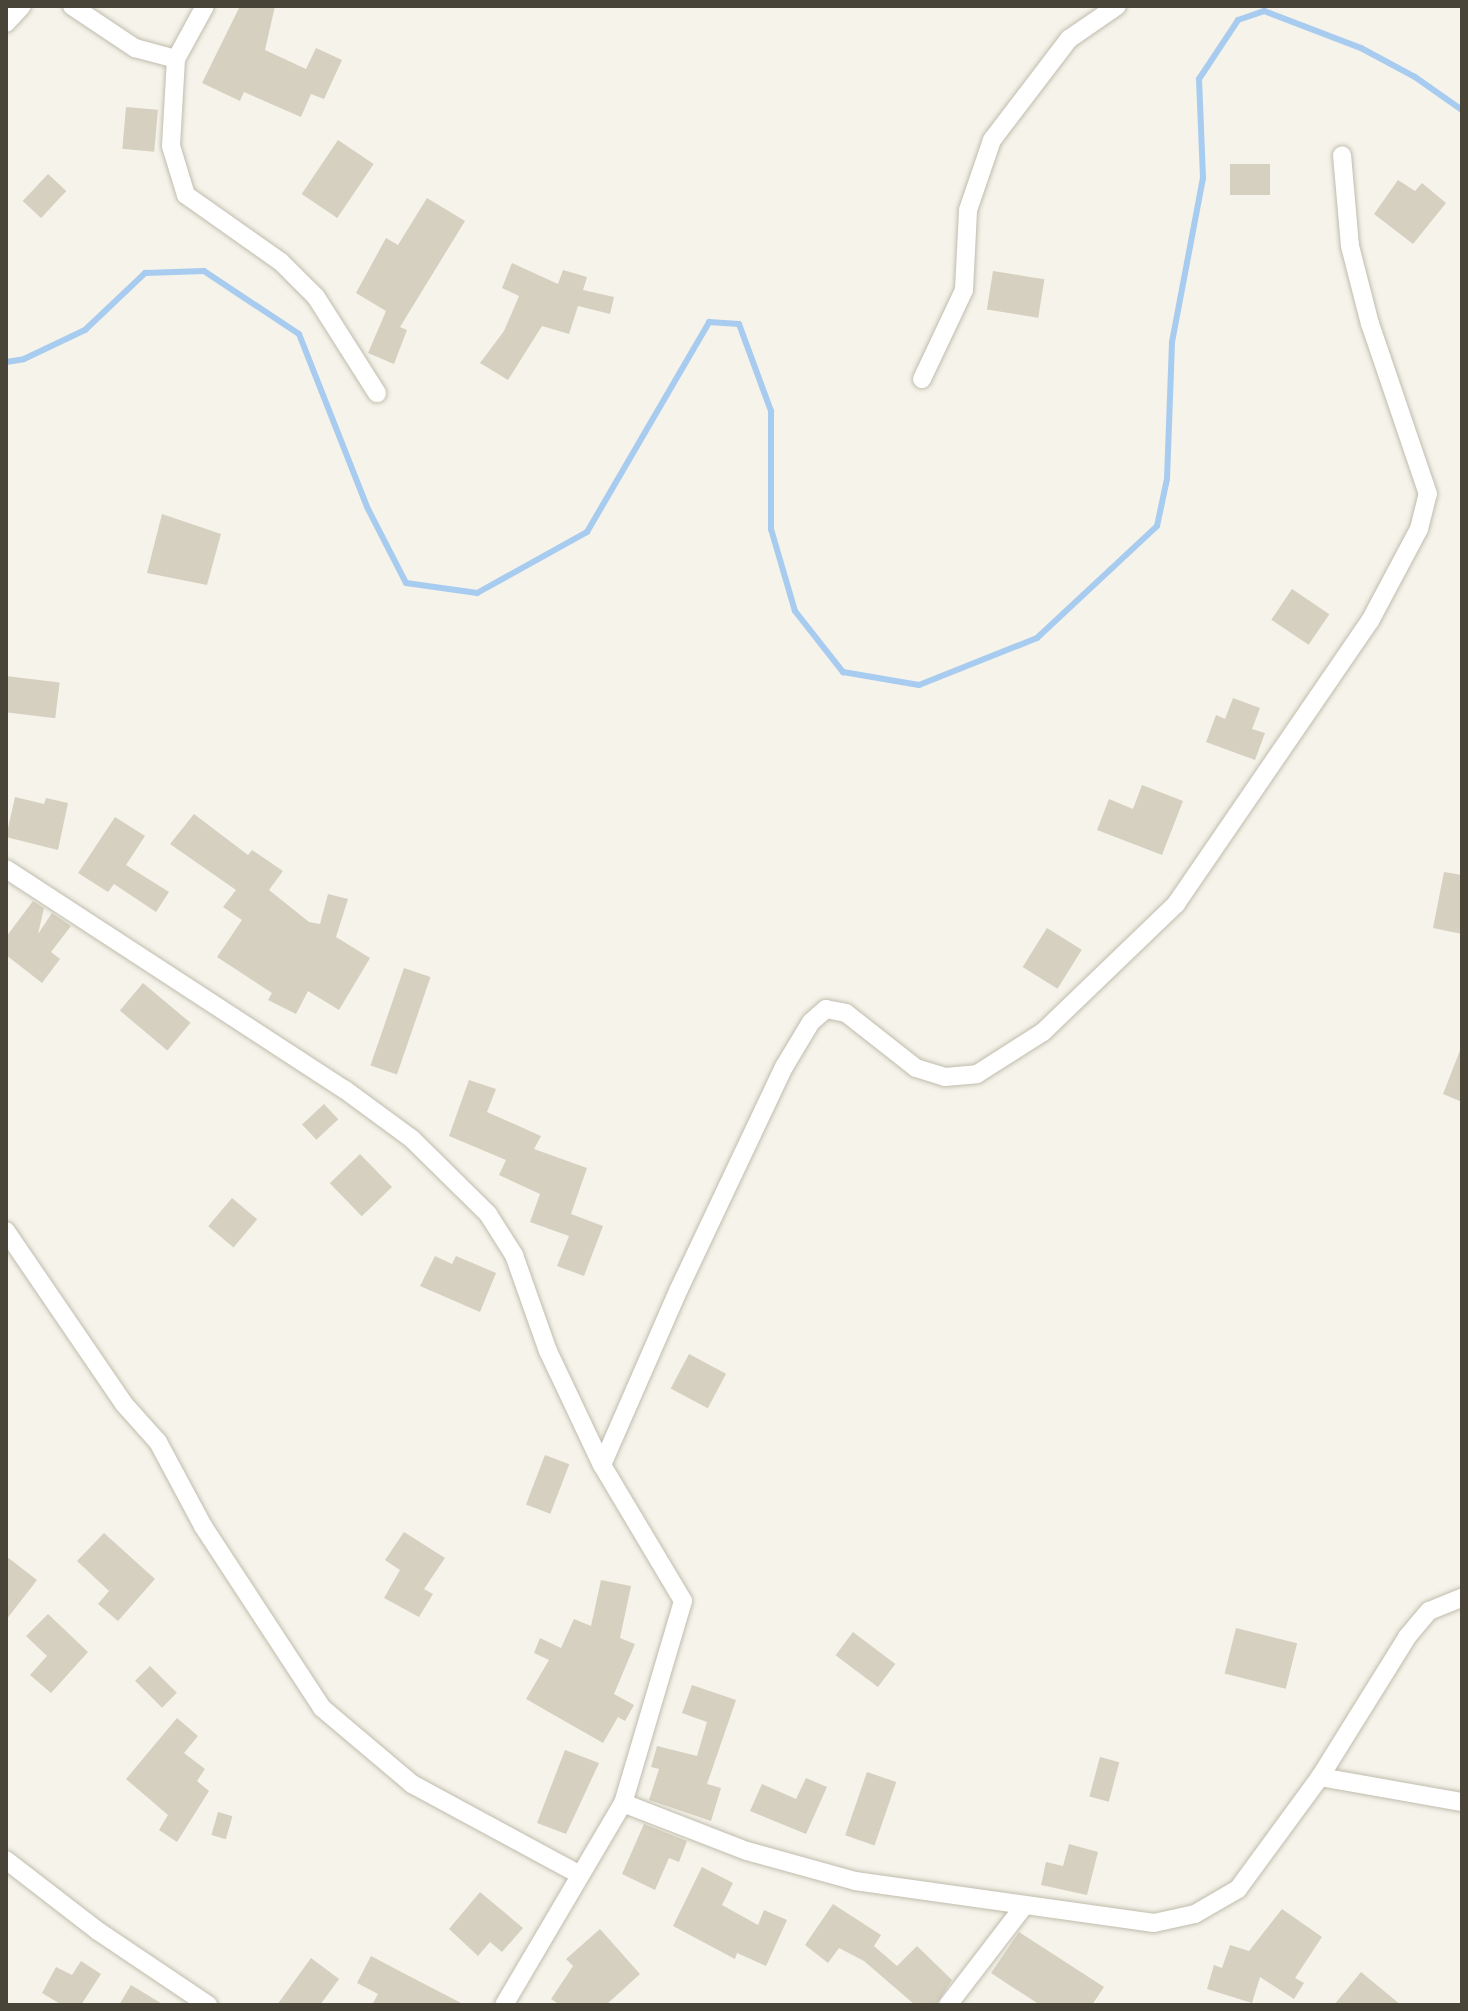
<!DOCTYPE html>
<style>
body{margin:0}
#map{position:relative;width:1468px;height:2011px;overflow:hidden;background:#f5f3ea;font-family:"Golos Text",sans-serif}
div>[style]{position:absolute}
[style*='--x']{left:calc(var(--x)*1px);top:calc(var(--y)*1px);width:calc(var(--w)*1px);rotate:calc(var(--a)*1deg)}
.stream>*{height:6px;margin:-3px;padding:0 3px;transform-origin:3px;border-radius:3px;background:#a8cbf0}
.building>*{inset:0;background:#d6d0c0;transform-origin:0 0}
.roads{filter:drop-shadow(0 0 2px #c0bcad) drop-shadow(0 0 2px #c0bcad)}
.street>*{height:18px;margin:-9px;padding:0 9px;transform-origin:9px;border-radius:9px;background:#fff}
span{translate:-50% -50%;white-space:nowrap;text-align:center;line-height:1.15;-webkit-text-stroke:8px #fff;paint-order:stroke}
.frame{position:absolute;inset:0;border:8px solid #494438;pointer-events:none}
</style>
<div id="map">
<div class="stream">
<div style="--x:6;--y:362;--w:18;--a:-9"></div>
<div style="--x:24;--y:359;--w:68;--a:-25.4"></div>
<div style="--x:85;--y:330;--w:83;--a:-43.5"></div>
<div style="--x:145;--y:273;--w:59;--a:-1.9"></div>
<div style="--x:204;--y:271;--w:114;--a:33.6"></div>
<div style="--x:299;--y:334;--w:186;--a:68.5"></div>
<div style="--x:367;--y:507;--w:85;--a:62.8"></div>
<div style="--x:406;--y:583;--w:72;--a:8"></div>
<div style="--x:477;--y:593;--w:126;--a:-29"></div>
<div style="--x:587;--y:532;--w:243;--a:-59.8"></div>
<div style="--x:709;--y:322;--w:30;--a:4"></div>
<div style="--x:739;--y:324;--w:93;--a:69.8"></div>
<div style="--x:771;--y:411;--w:118;--a:90"></div>
<div style="--x:771;--y:529;--w:85;--a:73.7"></div>
<div style="--x:795;--y:611;--w:78;--a:51.8"></div>
<div style="--x:843;--y:672;--w:77;--a:9.7"></div>
<div style="--x:919;--y:685;--w:127;--a:-21.7"></div>
<div style="--x:1037;--y:638;--w:164;--a:-43"></div>
<div style="--x:1157;--y:526;--w:48;--a:-78"></div>
<div style="--x:1167;--y:479;--w:137;--a:-87.9"></div>
<div style="--x:1172;--y:342;--w:167;--a:-79.3"></div>
<div style="--x:1203;--y:178;--w:99;--a:-92.3"></div>
<div style="--x:1199;--y:79;--w:71;--a:-56.5"></div>
<div style="--x:1238;--y:20;--w:28;--a:-19"></div>
<div style="--x:1264;--y:11;--w:104;--a:20.9"></div>
<div style="--x:1361;--y:48;--w:61;--a:28.2"></div>
<div style="--x:1415;--y:77;--w:57;--a:35.1"></div>
</div>
<div class="building">
<div style="clip-path:polygon(240px 6px,275px 6px,265px 50px,306px 69px,316px 48px,342px 60px,324px 99px,311px 94px,301px 117px,244px 92px,240px 101px,202px 83px)"></div>
<div style="left:126px;top:107px;width:32px;height:42px;rotate:5deg"></div>
<div style="left:338px;top:140px;width:43px;height:65px;rotate:34deg"></div>
<div style="left:1230px;top:164px;width:40px;height:31px"></div>
<div style="left:48px;top:174px;width:25px;height:37px;rotate:43deg"></div>
<div style="clip-path:polygon(1398px 180px,1415px 191px,1422px 183px,1446px 203px,1413px 244px,1374px 214px)"></div>
<div style="clip-path:polygon(427px 198px,465px 221px,400px 327px,407px 330px,394px 364px,368px 353px,386px 311px,356px 293px,386px 238px,398px 245px)"></div>
<div style="clip-path:polygon(512px 263px,558px 284px,563px 270px,587px 277px,583px 290px,614px 297px,610px 314px,578px 306px,569px 334px,542px 326px,508px 380px,480px 363px,504px 331px,519px 296px,502px 288px)"></div>
<div style="left:993px;top:271px;width:52px;height:39px;rotate:9deg"></div>
<div style="clip-path:polygon(162px 514px,221px 534px,207px 585px,147px 573px)"></div>
<div style="left:1292px;top:589px;width:45px;height:37px;rotate:34deg"></div>
<div style="left:6px;top:676px;width:54px;height:36px;rotate:7deg"></div>
<div style="clip-path:polygon(1233px 698px,1260px 708px,1252px 729px,1265px 733px,1255px 760px,1206px 742px,1216px 715px,1225px 719px)"></div>
<div style="clip-path:polygon(1142px 785px,1183px 801px,1162px 855px,1097px 830px,1109px 799px,1133px 809px)"></div>
<div style="clip-path:polygon(15px 797px,44px 804px,46px 798px,68px 803px,58px 850px,6px 837px)"></div>
<div style="clip-path:polygon(194px 814px,248px 855px,252px 850px,283px 871px,269px 890px,309px 922px,320px 924px,328px 894px,348px 899px,336px 937px,370px 958px,339px 1010px,308px 991px,296px 1014px,268px 1000px,272px 993px,217px 957px,242px 920px,223px 907px,236px 890px,170px 844px)"></div>
<div style="clip-path:polygon(115px 817px,145px 836px,126px 865px,169px 892px,156px 912px,114px 884px,108px 892px,78px 873px)"></div>
<div style="clip-path:polygon(1444px 872px,1462px 875px,1462px 934px,1433px 928px)"></div>
<div style="clip-path:polygon(33px 901px,44px 908px,38px 934px,52px 913px,71px 926px,51px 952px,60px 959px,42px 983px,6px 955px,6px 937px)"></div>
<div style="left:1047px;top:928px;width:41px;height:46px;rotate:32deg"></div>
<div style="left:404px;top:968px;width:28px;height:103px;rotate:19deg"></div>
<div style="left:143px;top:983px;width:62px;height:36px;rotate:40deg"></div>
<div style="clip-path:polygon(1461px 1048px,1462px 1048px,1462px 1102px,1443px 1094px)"></div>
<div style="clip-path:polygon(469px 1080px,496px 1089px,487px 1112px,541px 1136px,534px 1149px,587px 1168px,571px 1214px,603px 1226px,584px 1276px,557px 1266px,569px 1236px,530px 1222px,540px 1194px,499px 1175px,506px 1160px,449px 1136px)"></div>
<div style="left:324px;top:1104px;width:21px;height:30px;rotate:47deg"></div>
<div style="left:360px;top:1154px;width:46px;height:42px;rotate:46deg"></div>
<div style="left:232px;top:1198px;width:33px;height:37px;rotate:40deg"></div>
<div style="clip-path:polygon(435px 1256px,452px 1264px,456px 1256px,496px 1273px,480px 1312px,420px 1286px)"></div>
<div style="left:689px;top:1354px;width:42px;height:39px;rotate:28deg"></div>
<div style="left:545px;top:1455px;width:26px;height:53px;rotate:21deg"></div>
<div style="clip-path:polygon(404px 1532px,445px 1558px,424px 1589px,433px 1594px,419px 1617px,384px 1598px,400px 1570px,385px 1560px)"></div>
<div style="clip-path:polygon(104px 1533px,155px 1579px,118px 1621px,98px 1604px,109px 1591px,77px 1561px)"></div>
<div style="clip-path:polygon(6px 1556px,37px 1580px,6px 1620px)"></div>
<div style="clip-path:polygon(601px 1580px,631px 1586px,620px 1638px,635px 1644px,614px 1694px,634px 1705px,625px 1721px,618px 1717px,603px 1743px,526px 1699px,549px 1660px,534px 1653px,540px 1638px,561px 1648px,574px 1619px,591px 1626px)"></div>
<div style="clip-path:polygon(48px 1614px,88px 1652px,51px 1693px,30px 1675px,47px 1656px,26px 1636px)"></div>
<div style="left:1236px;top:1628px;width:63px;height:47px;rotate:14deg"></div>
<div style="left:853px;top:1632px;width:53px;height:29px;rotate:37deg"></div>
<div style="left:150px;top:1666px;width:38px;height:21px;rotate:45deg"></div>
<div style="clip-path:polygon(692px 1685px,736px 1700px,707px 1784px,721px 1788px,711px 1821px,649px 1800px,659px 1769px,651px 1767px,657px 1746px,697px 1756px,707px 1722px,682px 1713px)"></div>
<div style="clip-path:polygon(177px 1718px,198px 1736px,184px 1753px,205px 1769px,197px 1781px,209px 1791px,177px 1842px,159px 1830px,168px 1815px,126px 1779px)"></div>
<div style="clip-path:polygon(565px 1750px,599px 1763px,566px 1834px,537px 1823px)"></div>
<div style="left:1100px;top:1757px;width:20px;height:41px;rotate:15deg"></div>
<div style="left:867px;top:1772px;width:31px;height:67px;rotate:19deg"></div>
<div style="clip-path:polygon(806px 1778px,827px 1787px,806px 1834px,750px 1811px,762px 1784px,796px 1799px)"></div>
<div style="left:218px;top:1812px;width:15px;height:24px;rotate:16deg"></div>
<div style="clip-path:polygon(644px 1824px,687px 1841px,679px 1862px,669px 1858px,655px 1890px,622px 1874px)"></div>
<div style="clip-path:polygon(1069px 1844px,1098px 1852px,1087px 1895px,1041px 1885px,1046px 1862px,1063px 1866px)"></div>
<div style="clip-path:polygon(702px 1867px,733px 1883px,722px 1905px,758px 1925px,764px 1910px,787px 1920px,766px 1966px,737px 1953px,735px 1959px,673px 1926px)"></div>
<div style="clip-path:polygon(480px 1892px,523px 1928px,502px 1952px,490px 1942px,478px 1956px,449px 1929px)"></div>
<div style="clip-path:polygon(833px 1904px,881px 1935px,874px 1946px,897px 1966px,917px 1946px,952px 1980px,936px 2005px,915px 2005px,864px 1961px,839px 1948px,828px 1963px,805px 1945px)"></div>
<div style="clip-path:polygon(1282px 1909px,1322px 1937px,1295px 1978px,1304px 1983px,1294px 1999px,1260px 1977px,1252px 2003px,1207px 1989px,1214px 1965px,1222px 1968px,1230px 1945px,1249px 1951px)"></div>
<div style="clip-path:polygon(600px 1929px,640px 1974px,606px 2005px,560px 2005px,551px 1999px,573px 1966px,566px 1959px)"></div>
<div style="clip-path:polygon(1019px 1932px,1104px 1987px,1092px 2005px,1040px 2005px,991px 1973px)"></div>
<div style="clip-path:polygon(371px 1956px,407px 1975px,465px 2005px,372px 2005px,378px 1994px,357px 1983px)"></div>
<div style="clip-path:polygon(311px 1958px,339px 1979px,320px 2005px,277px 2005px)"></div>
<div style="clip-path:polygon(81px 1961px,101px 1974px,81px 2005px,62px 2005px,42px 1993px,56px 1967px,72px 1975px)"></div>
<div style="clip-path:polygon(1361px 1972px,1401px 2005px,1334px 2005px)"></div>
<div style="clip-path:polygon(131px 1985px,164px 2005px,119px 2005px)"></div>
</div>
<div class="roads">
<div class="street">
<div style="--x:72;--y:6;--w:76;--a:33.7"></div>
<div style="--x:135;--y:48;--w:42;--a:15"></div>
<div style="--x:176;--y:59;--w:60;--a:-61.3"></div>
<div style="--x:6;--y:23;--w:23;--a:-47"></div>
<div style="--x:176;--y:59;--w:87;--a:93.3"></div>
<div style="--x:171;--y:146;--w:51;--a:73"></div>
<div style="--x:186;--y:195;--w:116;--a:35.2"></div>
<div style="--x:281;--y:262;--w:49;--a:45"></div>
<div style="--x:316;--y:297;--w:114;--a:57.6"></div>
<div style="--x:922;--y:379;--w:98;--a:-64.7"></div>
<div style="--x:964;--y:290;--w:80;--a:-87.1"></div>
<div style="--x:968;--y:210;--w:74;--a:-71.1"></div>
<div style="--x:992;--y:140;--w:127;--a:-52.7"></div>
<div style="--x:1069;--y:39;--w:58;--a:-34.5"></div>
<div style="--x:6;--y:869;--w:403;--a:33.1"></div>
<div style="--x:344;--y:1089;--w:84;--a:36.3"></div>
<div style="--x:412;--y:1139;--w:107;--a:44.6"></div>
<div style="--x:488;--y:1214;--w:49;--a:57.6"></div>
<div style="--x:514;--y:1255;--w:102;--a:70.5"></div>
<div style="--x:548;--y:1351;--w:126;--a:64.7"></div>
<div style="--x:602;--y:1465;--w:158;--a:59.2"></div>
<div style="--x:683;--y:1601;--w:211;--a:106.5"></div>
<div style="--x:623;--y:1803;--w:234;--a:120.5"></div>
<div style="--x:6;--y:1231;--w:209;--a:55.7"></div>
<div style="--x:124;--y:1404;--w:51;--a:48.2"></div>
<div style="--x:158;--y:1442;--w:95;--a:61.8"></div>
<div style="--x:203;--y:1526;--w:217;--a:56.8"></div>
<div style="--x:322;--y:1708;--w:118;--a:40.2"></div>
<div style="--x:412;--y:1784;--w:191;--a:28.4"></div>
<div style="--x:602;--y:1465;--w:192;--a:-66.4"></div>
<div style="--x:679;--y:1289;--w:246;--a:-64.7"></div>
<div style="--x:784;--y:1067;--w:52;--a:-59"></div>
<div style="--x:811;--y:1022;--w:20;--a:-41"></div>
<div style="--x:826;--y:1009;--w:20;--a:11"></div>
<div style="--x:846;--y:1013;--w:89;--a:38.2"></div>
<div style="--x:916;--y:1068;--w:30;--a:17"></div>
<div style="--x:945;--y:1077;--w:32;--a:-5"></div>
<div style="--x:977;--y:1074;--w:78;--a:-32.5"></div>
<div style="--x:1043;--y:1032;--w:185;--a:-43.9"></div>
<div style="--x:1176;--y:904;--w:343;--a:-55.6"></div>
<div style="--x:1370;--y:621;--w:104;--a:-62"></div>
<div style="--x:1419;--y:529;--w:36;--a:-76"></div>
<div style="--x:1428;--y:494;--w:180;--a:-108.8"></div>
<div style="--x:1370;--y:324;--w:81;--a:-104.4"></div>
<div style="--x:1350;--y:246;--w:91;--a:-95"></div>
<div style="--x:1320;--y:1777;--w:165;--a:-58.1"></div>
<div style="--x:1407;--y:1637;--w:34;--a:-50"></div>
<div style="--x:1429;--y:1611;--w:35;--a:-22"></div>
<div style="--x:623;--y:1803;--w:133;--a:21.2"></div>
<div style="--x:747;--y:1851;--w:112;--a:15.5"></div>
<div style="--x:855;--y:1881;--w:302;--a:8"></div>
<div style="--x:1154;--y:1923;--w:42;--a:-12.4"></div>
<div style="--x:1195;--y:1914;--w:50;--a:-30.2"></div>
<div style="--x:1238;--y:1889;--w:139;--a:-53.8"></div>
<div style="--x:1320;--y:1777;--w:144;--a:10"></div>
<div style="--x:6;--y:1860;--w:116;--a:37.7"></div>
<div style="--x:98;--y:1931;--w:133;--a:33.9"></div>
<div style="--x:948;--y:2005;--w:125;--a:-52.5"></div>
</div>
</div>
<div class="frame"></div>
</div>
